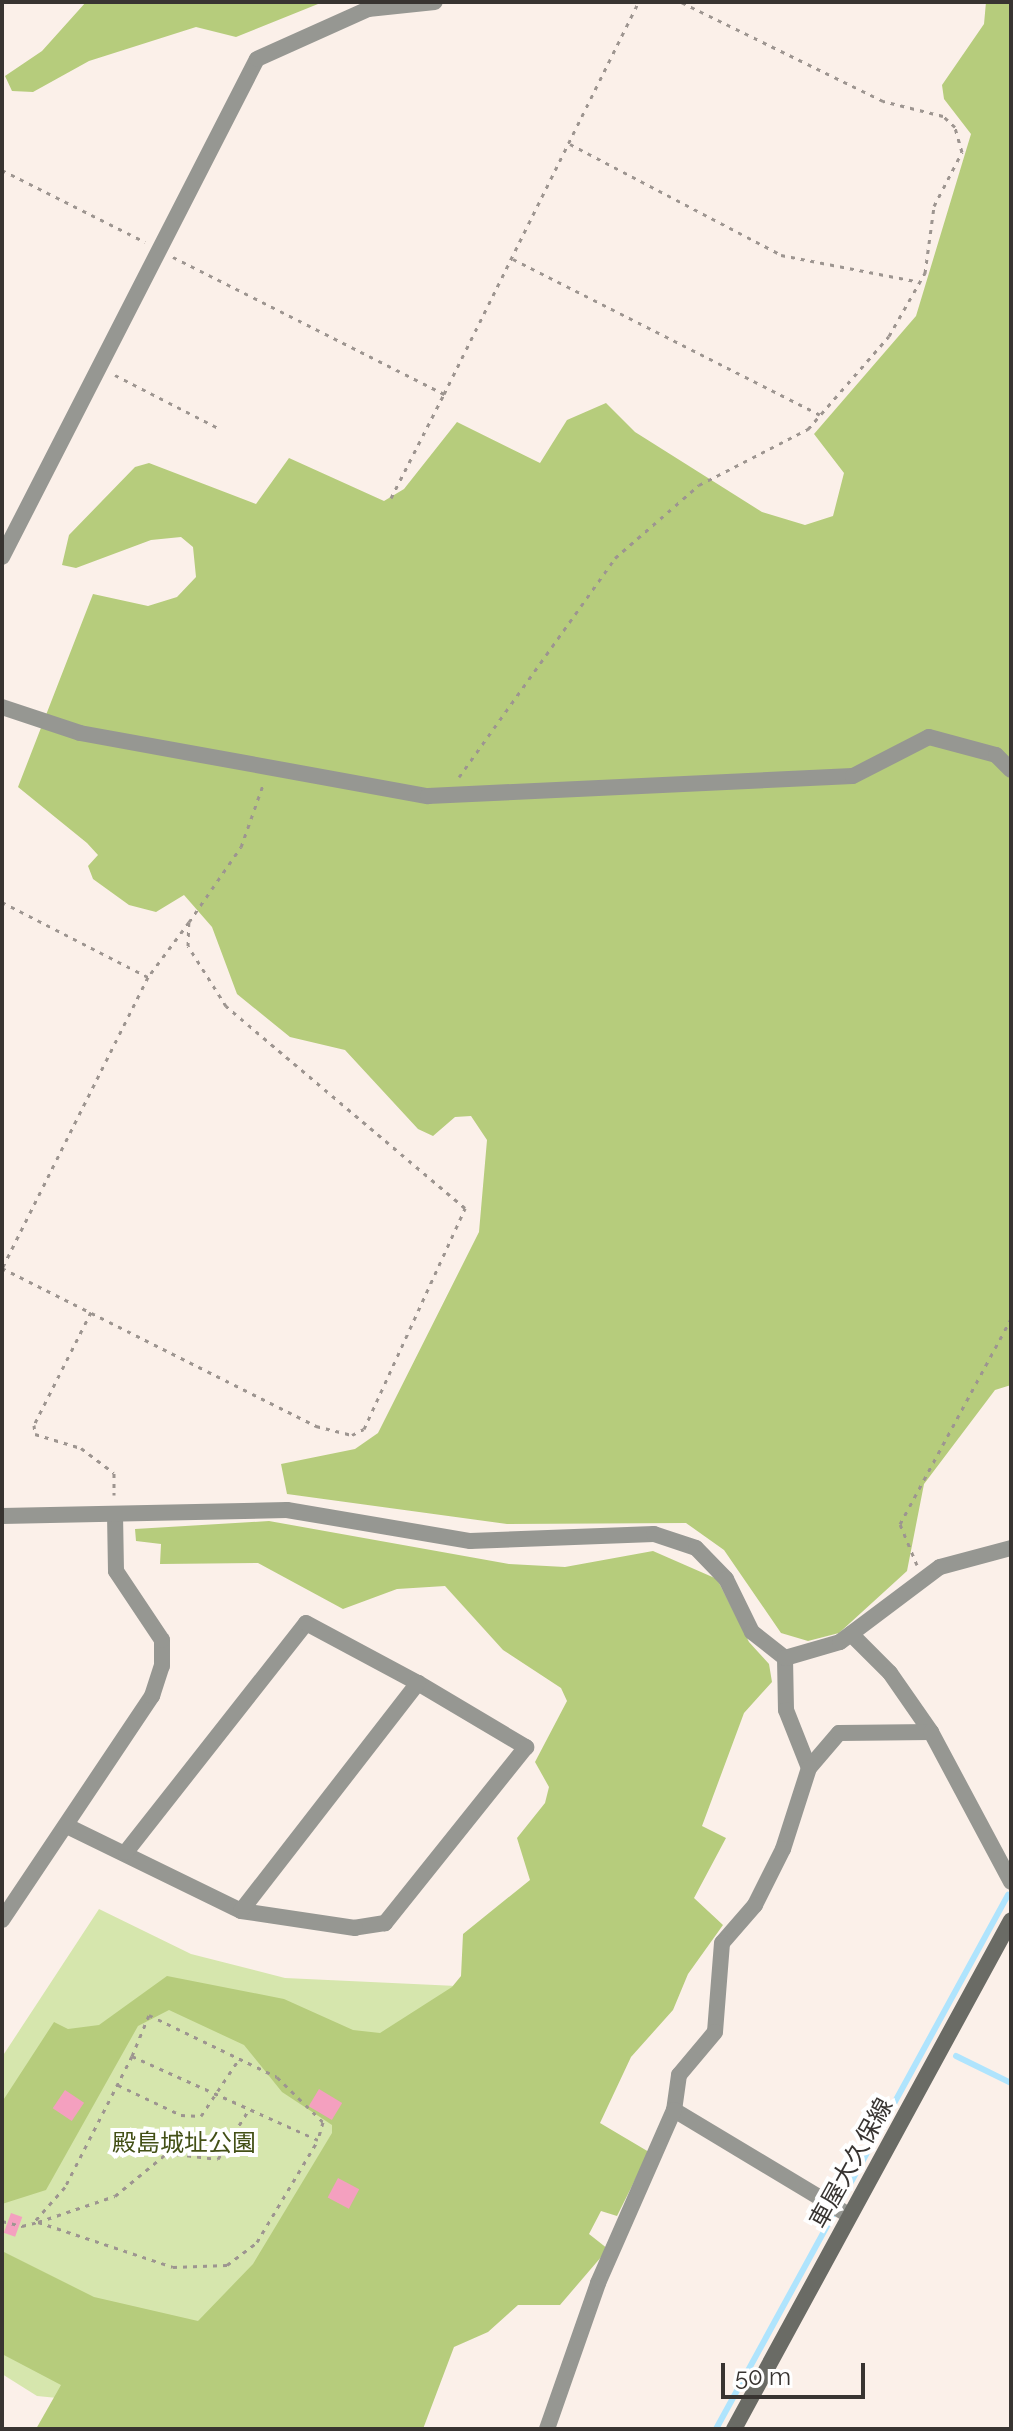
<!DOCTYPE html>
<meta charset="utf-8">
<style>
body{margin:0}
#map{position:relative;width:1013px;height:2431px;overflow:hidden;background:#fbf0e9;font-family:Raleway,"Noto Sans JP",sans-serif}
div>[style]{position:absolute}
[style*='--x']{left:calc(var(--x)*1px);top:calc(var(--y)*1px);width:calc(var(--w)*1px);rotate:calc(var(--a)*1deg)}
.green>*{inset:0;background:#d6e6ad}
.forest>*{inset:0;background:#b6cc7c}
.stream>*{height:6px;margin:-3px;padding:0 3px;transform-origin:3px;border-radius:3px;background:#afe4fd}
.building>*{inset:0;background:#f4a0bf;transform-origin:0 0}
.path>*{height:3px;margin-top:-1.5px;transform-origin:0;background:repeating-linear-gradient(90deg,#9d9590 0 4px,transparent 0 10px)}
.minor>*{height:16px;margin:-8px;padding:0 8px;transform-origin:8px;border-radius:8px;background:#969792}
.tertiary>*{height:16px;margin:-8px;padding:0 8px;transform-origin:8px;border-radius:8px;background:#969792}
.secondary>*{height:16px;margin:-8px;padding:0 8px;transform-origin:8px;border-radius:8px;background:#6a6b65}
span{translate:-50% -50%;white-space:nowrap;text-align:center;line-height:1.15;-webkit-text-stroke:8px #fff;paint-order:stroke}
.park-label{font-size:24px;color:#435016}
.street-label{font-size:24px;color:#383431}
.frame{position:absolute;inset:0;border:4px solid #383431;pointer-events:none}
.scale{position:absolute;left:721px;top:2363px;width:144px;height:36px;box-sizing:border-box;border:4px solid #383431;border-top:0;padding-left:10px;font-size:24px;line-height:28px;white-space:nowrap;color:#383431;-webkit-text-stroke:6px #fff;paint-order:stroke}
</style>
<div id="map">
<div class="green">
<div style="clip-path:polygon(99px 1909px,191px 1954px,285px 1978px,478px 1987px,232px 2415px,37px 2396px,2px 2374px,2px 2057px)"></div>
</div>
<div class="forest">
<div style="clip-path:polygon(86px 2px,323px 2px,236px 37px,196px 27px,89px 61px,33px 92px,12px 91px,5px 76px,42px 51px)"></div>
<div style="clip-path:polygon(986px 2px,1011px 2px,1011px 1385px,995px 1390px,924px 1484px,907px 1571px,839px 1633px,808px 1641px,781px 1633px,724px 1550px,686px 1523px,507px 1524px,287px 1494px,281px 1464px,355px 1449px,378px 1433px,479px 1232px,487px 1140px,471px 1116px,455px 1117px,433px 1136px,418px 1129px,345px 1050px,290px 1037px,237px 994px,212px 927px,184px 895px,156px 912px,129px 905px,93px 879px,88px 866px,98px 855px,87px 843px,18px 787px,93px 594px,148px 606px,177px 597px,196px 577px,193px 547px,181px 537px,151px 540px,76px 568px,62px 565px,69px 535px,135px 467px,149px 463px,256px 504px,289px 458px,384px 501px,404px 489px,457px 422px,540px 463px,567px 420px,606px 403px,635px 432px,762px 512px,805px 525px,833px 516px,844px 473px,814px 434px,916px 316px,971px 134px,944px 99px,942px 85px,984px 24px)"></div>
<div style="clip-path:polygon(269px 1521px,509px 1564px,565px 1567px,653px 1551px,717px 1579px,749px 1642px,769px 1664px,772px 1682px,744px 1713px,702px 1826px,726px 1838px,694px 1898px,723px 1925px,688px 1974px,673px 2010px,631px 2057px,600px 2123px,649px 2152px,617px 2216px,601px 2211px,589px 2234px,608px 2249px,560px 2305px,518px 2305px,488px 2332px,454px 2347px,423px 2429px,36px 2429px,61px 2385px,2px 2354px,2px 2251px,94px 2297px,198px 2321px,253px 2264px,332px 2133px,332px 2125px,282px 2092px,244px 2045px,169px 2010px,138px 2026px,46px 2190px,2px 2204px,2px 2102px,54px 2022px,68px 2029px,99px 2025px,167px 1976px,284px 1999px,353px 2030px,380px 2033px,452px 1987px,461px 1976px,463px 1934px,530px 1880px,517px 1838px,545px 1803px,549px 1787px,535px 1762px,567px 1701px,561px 1688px,503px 1650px,445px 1586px,397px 1589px,343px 1609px,258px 1563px,160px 1564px,161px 1544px,136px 1541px,135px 1529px)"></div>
</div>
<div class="stream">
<div style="--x:956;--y:2056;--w:61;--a:26.1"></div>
<div style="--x:716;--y:2429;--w:609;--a:-61.33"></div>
</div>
<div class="building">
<div style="left:319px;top:2089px;width:27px;height:20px;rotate:31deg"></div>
<div style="left:65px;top:2090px;width:23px;height:22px;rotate:34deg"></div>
<div style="left:338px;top:2178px;width:24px;height:22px;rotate:28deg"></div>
<div style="left:11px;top:2213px;width:12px;height:21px;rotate:20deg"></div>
</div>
<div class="path">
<div style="--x:570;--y:144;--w:238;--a:27.7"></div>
<div style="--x:781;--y:255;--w:142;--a:11"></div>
<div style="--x:2;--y:170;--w:160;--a:26.7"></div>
<div style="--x:173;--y:257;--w:304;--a:26.8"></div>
<div style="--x:444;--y:394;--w:438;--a:-63.6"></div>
<div style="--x:513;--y:259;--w:344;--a:26.9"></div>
<div style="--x:115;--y:375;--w:116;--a:27.2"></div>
<div style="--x:391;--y:498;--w:117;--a:-63"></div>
<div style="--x:459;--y:777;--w:269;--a:-54.5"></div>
<div style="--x:615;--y:558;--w:111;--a:-41"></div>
<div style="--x:699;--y:485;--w:123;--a:-27.2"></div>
<div style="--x:808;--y:429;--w:123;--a:-48.9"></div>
<div style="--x:889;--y:336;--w:73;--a:-60.3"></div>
<div style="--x:925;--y:273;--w:68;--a:-82.3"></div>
<div style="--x:934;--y:206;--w:61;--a:-62.6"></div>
<div style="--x:962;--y:152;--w:26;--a:-106"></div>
<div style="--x:955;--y:127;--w:16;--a:-137"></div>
<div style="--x:943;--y:116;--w:62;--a:-166"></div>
<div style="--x:883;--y:101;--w:225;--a:-153.9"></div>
<div style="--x:2;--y:902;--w:164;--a:27.2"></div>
<div style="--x:148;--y:977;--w:326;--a:116.6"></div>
<div style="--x:189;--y:922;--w:91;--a:-55.3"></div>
<div style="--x:241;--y:847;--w:69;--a:-70.5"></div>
<div style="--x:2;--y:1268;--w:352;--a:26.7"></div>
<div style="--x:316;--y:1426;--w:37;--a:14"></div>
<div style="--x:352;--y:1435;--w:13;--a:-27"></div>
<div style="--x:364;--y:1429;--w:243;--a:-65.4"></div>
<div style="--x:465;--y:1208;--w:313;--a:-139.8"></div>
<div style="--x:226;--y:1006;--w:71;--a:-122.3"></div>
<div style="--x:188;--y:946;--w:24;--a:-88"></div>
<div style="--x:189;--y:922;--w:69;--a:126.7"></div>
<div style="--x:91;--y:1312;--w:127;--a:116.8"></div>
<div style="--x:34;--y:1425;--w:9;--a:84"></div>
<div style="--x:35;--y:1434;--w:48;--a:16.9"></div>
<div style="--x:81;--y:1448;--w:41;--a:37.1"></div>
<div style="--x:114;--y:1473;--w:22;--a:90"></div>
<div style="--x:917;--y:1565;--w:44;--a:-112.5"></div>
<div style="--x:900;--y:1524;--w:233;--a:-61.6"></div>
<div style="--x:132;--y:2056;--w:44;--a:-67.5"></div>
<div style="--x:149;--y:2015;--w:142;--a:25.8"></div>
<div style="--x:277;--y:2077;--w:64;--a:44.4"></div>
<div style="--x:323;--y:2122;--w:19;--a:106"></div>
<div style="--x:118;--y:2085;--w:70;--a:25.5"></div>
<div style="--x:181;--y:2115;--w:20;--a:3"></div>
<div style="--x:201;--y:2116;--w:69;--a:-56.3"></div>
<div style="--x:2;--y:2221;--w:21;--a:14"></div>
<div style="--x:22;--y:2226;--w:16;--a:-14"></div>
<div style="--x:38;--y:2222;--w:142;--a:18.4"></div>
<div style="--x:173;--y:2267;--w:54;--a:-2.1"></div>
<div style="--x:227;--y:2265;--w:38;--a:-37"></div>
<div style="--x:257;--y:2242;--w:119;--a:-59.1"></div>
<div style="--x:318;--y:2140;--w:204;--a:-155.7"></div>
<div style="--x:132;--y:2056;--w:147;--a:117.1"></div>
<div style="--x:65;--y:2187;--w:48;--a:131.6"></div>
<div style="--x:38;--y:2222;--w:81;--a:-18.7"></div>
<div style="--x:115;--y:2196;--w:67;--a:-39.6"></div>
<div style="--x:167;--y:2153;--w:51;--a:6.7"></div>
<div style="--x:218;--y:2159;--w:57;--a:-58"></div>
</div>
<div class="minor">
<div style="--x:2;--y:557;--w:559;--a:-62.89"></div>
<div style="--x:257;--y:59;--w:122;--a:-24.2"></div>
<div style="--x:368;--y:9;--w:67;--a:-6"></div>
<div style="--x:2;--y:707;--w:82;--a:18.4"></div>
<div style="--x:80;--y:733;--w:354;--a:10.3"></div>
<div style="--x:428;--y:796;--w:425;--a:-2.7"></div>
<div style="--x:853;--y:776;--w:85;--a:-27.2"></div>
<div style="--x:929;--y:737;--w:69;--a:15"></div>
<div style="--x:996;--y:755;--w:21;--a:45"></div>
<div style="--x:851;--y:1634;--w:55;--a:45"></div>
<div style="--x:890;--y:1673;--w:72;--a:55.2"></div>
<div style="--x:785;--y:1658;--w:52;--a:88.9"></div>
<div style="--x:786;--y:1710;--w:62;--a:68.4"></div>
<div style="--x:809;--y:1768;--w:46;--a:-49.4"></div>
<div style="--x:839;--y:1733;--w:92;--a:-0.6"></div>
<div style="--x:931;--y:1732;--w:170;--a:61.9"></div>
<div style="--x:809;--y:1768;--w:85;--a:107.8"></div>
<div style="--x:783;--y:1849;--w:63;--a:116.6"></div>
<div style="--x:755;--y:1905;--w:50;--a:131"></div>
<div style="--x:722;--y:1943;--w:89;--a:94.5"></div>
<div style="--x:715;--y:2032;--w:56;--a:129.9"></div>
<div style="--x:679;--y:2075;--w:35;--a:98"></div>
<div style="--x:674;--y:2110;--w:204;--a:31"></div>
<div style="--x:69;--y:1827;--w:191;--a:26"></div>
<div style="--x:126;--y:1852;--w:291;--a:-51.8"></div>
<div style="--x:306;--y:1623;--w:127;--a:28.2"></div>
<div style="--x:418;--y:1683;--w:126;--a:30.7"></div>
<div style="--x:526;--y:1747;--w:226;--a:128.7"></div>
<div style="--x:385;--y:1923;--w:30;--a:171"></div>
<div style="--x:355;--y:1928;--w:115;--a:-171.5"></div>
<div style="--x:241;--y:1911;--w:289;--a:-52.2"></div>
<div style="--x:2;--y:1920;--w:270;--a:-56.2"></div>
<div style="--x:152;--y:1696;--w:32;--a:-72"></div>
<div style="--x:162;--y:1666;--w:26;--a:-90"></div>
<div style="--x:162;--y:1640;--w:83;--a:-123.7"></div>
<div style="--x:116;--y:1571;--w:57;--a:-91"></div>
<div style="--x:547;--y:2429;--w:155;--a:-70.7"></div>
<div style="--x:598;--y:2283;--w:189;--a:-66.3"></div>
</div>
<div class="tertiary">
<div style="--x:2;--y:1516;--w:285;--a:-1.2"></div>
<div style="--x:287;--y:1510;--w:186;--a:9.6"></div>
<div style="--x:470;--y:1541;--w:184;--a:-2.2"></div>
<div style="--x:654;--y:1534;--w:44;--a:18.4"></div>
<div style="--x:696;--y:1548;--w:43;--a:45.9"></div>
<div style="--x:726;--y:1579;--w:59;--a:63.9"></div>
<div style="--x:752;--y:1632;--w:42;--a:38.2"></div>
<div style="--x:785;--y:1658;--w:57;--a:-16.2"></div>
<div style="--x:840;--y:1642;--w:125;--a:-36.9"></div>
<div style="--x:940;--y:1567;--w:73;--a:-15"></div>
</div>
<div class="secondary">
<div style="--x:734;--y:2429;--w:579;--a:-61.44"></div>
</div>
<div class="park-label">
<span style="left:184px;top:2143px">殿島城址公園</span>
</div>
<div class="street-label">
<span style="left:851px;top:2163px;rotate:-61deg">車屋大久保線</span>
</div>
<div class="frame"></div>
<div class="scale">50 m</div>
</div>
